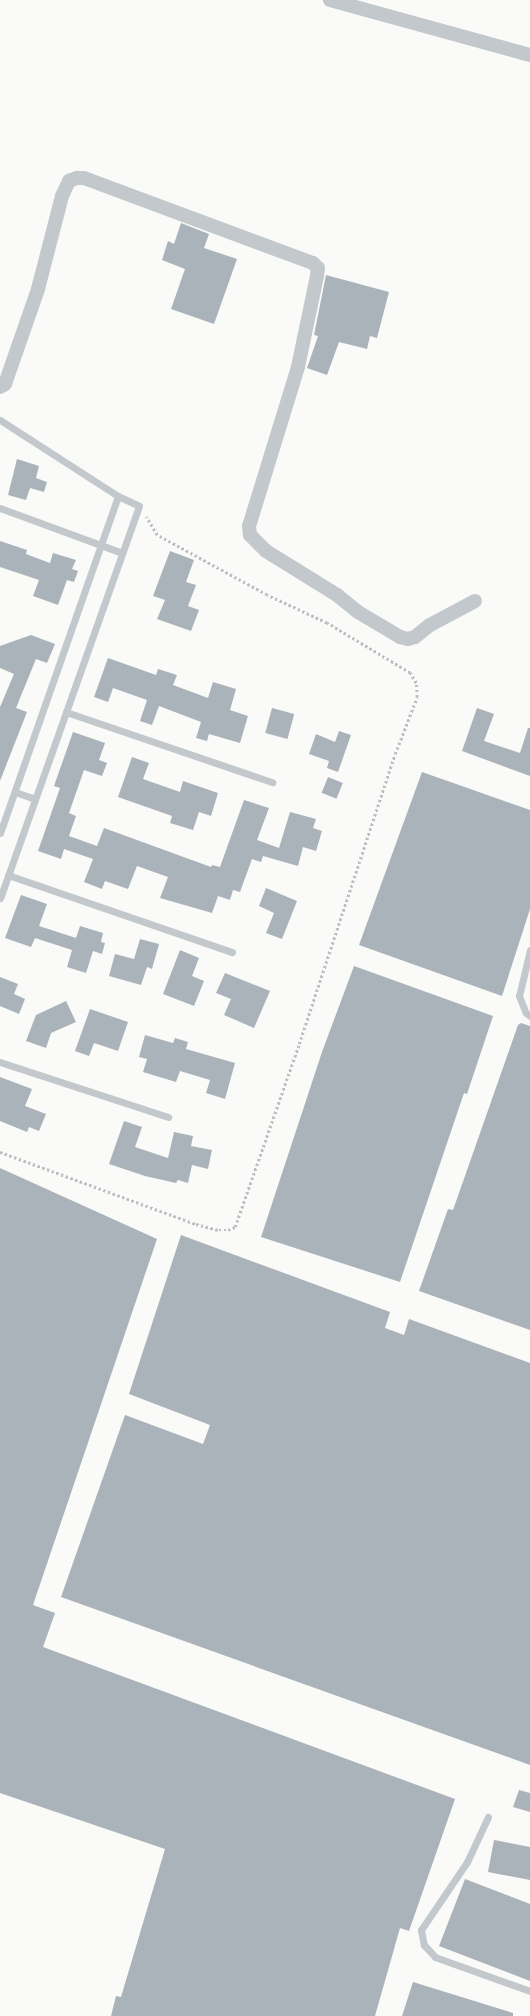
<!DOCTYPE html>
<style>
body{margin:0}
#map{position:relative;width:530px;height:2016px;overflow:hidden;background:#fafaf8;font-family:"Alegreya Sans",sans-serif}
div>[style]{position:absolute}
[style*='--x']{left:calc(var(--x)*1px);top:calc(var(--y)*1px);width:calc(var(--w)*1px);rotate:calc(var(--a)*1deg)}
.building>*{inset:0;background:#aab3b9;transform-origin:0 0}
.path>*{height:2.5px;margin-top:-1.25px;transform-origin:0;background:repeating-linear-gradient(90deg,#bbbfc2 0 2.5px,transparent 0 5px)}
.lane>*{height:7px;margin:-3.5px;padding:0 3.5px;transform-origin:3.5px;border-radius:3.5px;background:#c3c8cc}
.street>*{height:14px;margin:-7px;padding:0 7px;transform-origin:7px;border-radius:7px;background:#c3c8cc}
span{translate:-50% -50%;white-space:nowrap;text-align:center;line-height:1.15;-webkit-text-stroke:5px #fff;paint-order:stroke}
</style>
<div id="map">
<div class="building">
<div style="clip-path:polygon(181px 223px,209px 234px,204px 248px,237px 259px,214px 324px,171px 309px,185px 269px,162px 260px,168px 241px,174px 244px)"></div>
<div style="clip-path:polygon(326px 275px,389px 292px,377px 338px,370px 336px,367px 349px,339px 342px,327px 375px,307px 368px,318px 336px,314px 335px)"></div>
<div style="clip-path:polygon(17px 459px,39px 466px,36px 478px,47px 482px,44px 492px,30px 488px,26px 500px,8px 495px)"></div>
<div style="clip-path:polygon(0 541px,27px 550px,26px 554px,50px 563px,53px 553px,76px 560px,72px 569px,78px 571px,74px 582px,67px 580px,58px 605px,33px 596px,39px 580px,0 567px)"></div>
<div style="clip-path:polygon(170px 551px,194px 560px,186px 582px,196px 585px,188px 606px,199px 610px,191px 631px,157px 619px,165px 600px,153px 596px)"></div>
<div style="clip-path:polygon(31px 635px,55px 644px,47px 663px,36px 659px,16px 708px,27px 712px,0 781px,0 707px,14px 674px,0 668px,0 646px)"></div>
<div style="clip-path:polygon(108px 658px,156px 675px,158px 669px,177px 675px,173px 685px,208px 698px,213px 682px,236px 689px,230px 710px,248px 716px,240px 743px,209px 734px,207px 741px,196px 738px,201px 722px,159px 706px,152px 725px,140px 721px,147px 700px,113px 688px,108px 702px,94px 697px)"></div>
<div style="left:272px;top:708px;width:23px;height:26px;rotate:15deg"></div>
<div style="clip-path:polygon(477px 708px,494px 714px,484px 741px,520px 753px,528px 728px,530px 728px,530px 776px,462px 751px)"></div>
<div style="clip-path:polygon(339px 731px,351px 735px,338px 772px,327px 768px,329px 761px,309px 754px,316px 734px,335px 742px)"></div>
<div style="clip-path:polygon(73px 732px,105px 743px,99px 760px,107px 763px,102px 776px,84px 770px,69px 813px,76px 816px,69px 836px,97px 846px,104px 828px,211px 867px,212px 865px,220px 867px,244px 800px,269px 808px,257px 840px,279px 848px,290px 812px,316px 819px,313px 828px,322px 831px,316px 851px,303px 847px,298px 866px,263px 856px,261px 862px,252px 859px,240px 892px,233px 890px,230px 900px,218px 896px,212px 913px,160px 898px,168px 877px,137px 866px,128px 889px,105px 881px,102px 889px,84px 882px,93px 859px,64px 849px,61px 859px,38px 851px,60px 788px,54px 786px)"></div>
<div style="clip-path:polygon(132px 757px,149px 763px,143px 779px,180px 792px,183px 781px,218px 793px,211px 816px,199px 812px,193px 830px,170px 823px,172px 816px,118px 797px)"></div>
<div style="clip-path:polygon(422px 772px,530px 810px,530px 909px,502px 996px,359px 945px)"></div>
<div style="left:328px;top:777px;width:16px;height:17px;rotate:22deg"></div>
<div style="clip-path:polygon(266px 888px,297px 901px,282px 939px,266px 933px,274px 913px,259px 906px)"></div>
<div style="clip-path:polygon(21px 895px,47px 904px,39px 926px,76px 938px,80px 926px,103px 933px,101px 942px,105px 943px,102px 954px,93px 951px,86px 973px,67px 967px,72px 950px,35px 938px,31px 947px,5px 938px)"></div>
<div style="clip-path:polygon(140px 939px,159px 944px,152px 969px,147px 967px,141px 985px,109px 976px,115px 954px,134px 959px)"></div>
<div style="clip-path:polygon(180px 950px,199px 958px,192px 976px,204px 981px,194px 1006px,163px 994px)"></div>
<div style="clip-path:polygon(354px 966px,493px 1016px,467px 1094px,464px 1093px,400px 1282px,261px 1237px,322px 1052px)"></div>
<div style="clip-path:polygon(225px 973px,270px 991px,254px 1028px,224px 1015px,231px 999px,216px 993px)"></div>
<div style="clip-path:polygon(0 977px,18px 984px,14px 994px,25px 999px,19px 1014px,0 1006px)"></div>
<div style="clip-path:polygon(66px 1001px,76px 1022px,51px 1033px,46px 1048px,26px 1041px,36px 1015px)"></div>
<div style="clip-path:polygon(90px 1009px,128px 1022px,118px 1051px,94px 1043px,89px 1056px,75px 1051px)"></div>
<div style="clip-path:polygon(521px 1023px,530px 1026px,530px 1330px,419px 1291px,448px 1209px,453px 1210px,518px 1025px)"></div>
<div style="clip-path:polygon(145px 1035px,173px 1043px,175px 1038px,188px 1042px,186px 1049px,235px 1063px,225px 1099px,206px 1093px,210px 1080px,180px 1071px,176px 1082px,143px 1072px,147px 1059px,139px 1057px)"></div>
<div style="clip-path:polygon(0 1077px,32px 1089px,25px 1106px,46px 1114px,39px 1131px,29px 1127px,27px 1132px,0 1121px)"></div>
<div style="clip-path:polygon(124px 1121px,142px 1127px,135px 1147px,168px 1158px,174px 1132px,193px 1136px,191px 1146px,212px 1150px,208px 1169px,192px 1165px,188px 1183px,178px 1180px,176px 1183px,145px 1176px,109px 1164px)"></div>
<div style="clip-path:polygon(0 1168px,157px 1239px,33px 1605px,55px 1613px,43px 1647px,455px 1799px,409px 1931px,400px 1928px,375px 2016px,111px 2016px,116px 1996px,121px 1997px,165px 1849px,0 1793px)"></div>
<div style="clip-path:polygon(181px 1235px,390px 1312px,385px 1328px,404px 1335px,409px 1319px,530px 1363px,530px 1765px,61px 1597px,125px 1415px,203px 1444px,210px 1425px,129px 1394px)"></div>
<div style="clip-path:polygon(519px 1790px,530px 1793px,530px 1812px,513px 1807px)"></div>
<div style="clip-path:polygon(494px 1840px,530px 1847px,530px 1880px,488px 1872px)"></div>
<div style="clip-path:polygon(465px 1879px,530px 1904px,530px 1981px,439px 1946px)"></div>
<div style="clip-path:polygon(413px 1982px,513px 2013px,513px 2016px,402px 2016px)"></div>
</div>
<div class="path">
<div style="--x:0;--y:1152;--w:209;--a:20.2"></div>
<div style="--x:196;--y:1224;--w:24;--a:15"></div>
<div style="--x:219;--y:1230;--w:9;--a:0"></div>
<div style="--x:228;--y:1230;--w:8;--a:-23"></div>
<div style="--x:235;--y:1227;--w:194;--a:-70.7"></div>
<div style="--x:299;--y:1044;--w:305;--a:-71.7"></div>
<div style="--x:395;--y:754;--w:61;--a:-68.9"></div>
<div style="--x:417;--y:697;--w:14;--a:-94"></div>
<div style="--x:416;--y:683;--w:12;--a:-121"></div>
<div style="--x:410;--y:673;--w:97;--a:-148.9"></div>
<div style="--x:327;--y:623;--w:66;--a:-155"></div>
<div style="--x:267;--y:595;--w:125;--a:-151.4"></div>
<div style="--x:157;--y:535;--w:21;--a:-121"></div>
</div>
<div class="lane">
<div style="--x:0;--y:420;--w:140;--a:32.8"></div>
<div style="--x:118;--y:496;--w:23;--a:25"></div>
<div style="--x:139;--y:506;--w:416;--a:109.5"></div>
<div style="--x:0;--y:508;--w:130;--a:20.2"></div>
<div style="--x:66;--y:712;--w:218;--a:18.8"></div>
<div style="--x:15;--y:792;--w:21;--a:19"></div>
<div style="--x:0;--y:833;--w:357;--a:-70.7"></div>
<div style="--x:8;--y:875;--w:237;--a:19"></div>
<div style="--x:530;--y:950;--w:47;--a:103.4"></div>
<div style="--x:519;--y:996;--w:18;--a:68"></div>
<div style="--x:526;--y:1013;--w:5;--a:37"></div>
<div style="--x:0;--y:1062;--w:177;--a:18.1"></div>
<div style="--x:488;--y:1817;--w:50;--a:115"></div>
<div style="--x:467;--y:1862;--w:82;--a:124.1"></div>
<div style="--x:421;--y:1930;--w:15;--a:79"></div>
<div style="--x:424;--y:1945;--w:16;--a:47"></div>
<div style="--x:435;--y:1957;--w:101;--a:19.7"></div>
</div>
<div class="street">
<div style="--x:330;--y:0;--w:207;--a:15.4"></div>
<div style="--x:0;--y:387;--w:6;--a:-31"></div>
<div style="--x:5;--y:384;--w:101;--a:-70.8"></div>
<div style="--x:38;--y:289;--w:96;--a:-75.5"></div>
<div style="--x:62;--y:196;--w:17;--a:-65"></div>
<div style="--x:69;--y:181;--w:9;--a:-21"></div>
<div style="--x:77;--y:178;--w:7;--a:0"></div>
<div style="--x:84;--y:178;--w:244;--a:20.4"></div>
<div style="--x:313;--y:263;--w:7;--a:45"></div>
<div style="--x:318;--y:268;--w:8;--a:97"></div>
<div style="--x:317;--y:276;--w:93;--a:101.8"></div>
<div style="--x:298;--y:367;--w:166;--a:107.1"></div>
<div style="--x:249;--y:526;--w:9;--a:84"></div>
<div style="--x:250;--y:535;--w:23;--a:45"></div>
<div style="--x:266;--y:551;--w:84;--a:31.8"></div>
<div style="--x:337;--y:595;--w:27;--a:39"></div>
<div style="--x:358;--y:612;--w:49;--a:30.8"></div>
<div style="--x:400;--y:637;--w:8;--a:14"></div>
<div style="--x:408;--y:639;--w:7;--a:-16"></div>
<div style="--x:415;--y:637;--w:19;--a:-39"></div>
<div style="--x:430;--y:625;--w:51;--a:-28.1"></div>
</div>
</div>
